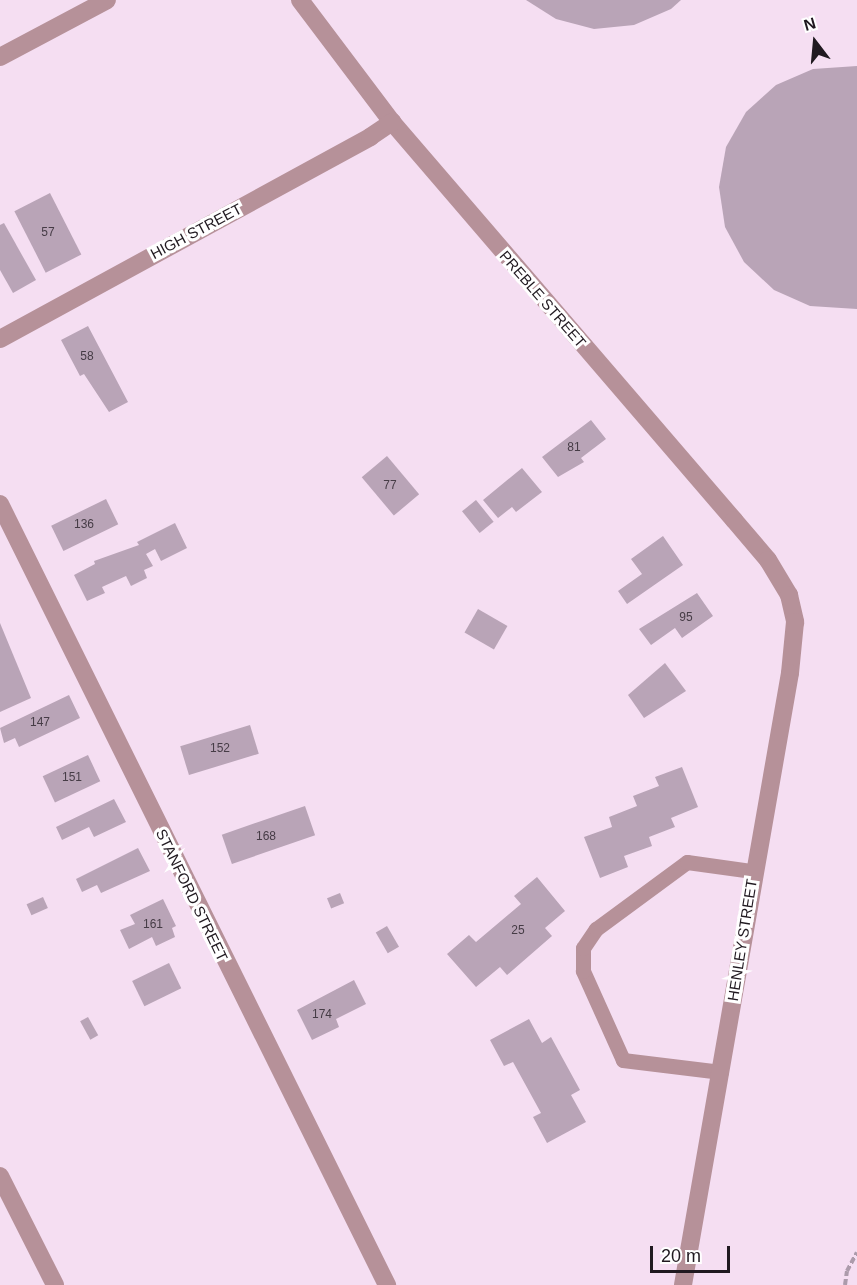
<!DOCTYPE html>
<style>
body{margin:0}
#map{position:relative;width:857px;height:1285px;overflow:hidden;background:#f5def2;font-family:Helvetica,sans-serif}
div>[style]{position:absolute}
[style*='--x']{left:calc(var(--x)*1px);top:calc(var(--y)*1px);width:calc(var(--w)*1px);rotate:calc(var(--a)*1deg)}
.building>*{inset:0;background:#b9a4b7;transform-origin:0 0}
.path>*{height:4px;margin-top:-2px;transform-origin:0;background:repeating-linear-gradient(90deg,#ac9bab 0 6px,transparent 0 9px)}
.lane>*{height:15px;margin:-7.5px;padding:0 7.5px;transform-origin:7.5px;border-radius:7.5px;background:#b69199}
.street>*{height:18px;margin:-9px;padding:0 9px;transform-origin:9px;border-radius:9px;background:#b69199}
span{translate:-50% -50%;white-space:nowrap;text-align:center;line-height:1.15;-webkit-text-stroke:6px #fff;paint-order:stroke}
.number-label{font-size:12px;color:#463c46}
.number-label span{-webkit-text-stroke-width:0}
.street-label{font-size:15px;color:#201920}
.north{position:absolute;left:785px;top:12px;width:60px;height:60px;-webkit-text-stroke:4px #fff;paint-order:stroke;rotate:344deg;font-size:16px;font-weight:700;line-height:24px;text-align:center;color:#201920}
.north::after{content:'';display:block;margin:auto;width:21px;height:27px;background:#201920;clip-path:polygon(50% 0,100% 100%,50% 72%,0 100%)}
.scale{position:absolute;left:650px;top:1246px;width:80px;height:27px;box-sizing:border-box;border:3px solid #201920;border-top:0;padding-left:8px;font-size:18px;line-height:21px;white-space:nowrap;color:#201920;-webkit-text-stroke:4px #fff;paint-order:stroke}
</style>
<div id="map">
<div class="building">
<div style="clip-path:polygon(526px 0,681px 0,671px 9px,634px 25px,594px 29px,556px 19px)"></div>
<div style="clip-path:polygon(857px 66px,857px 309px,810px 306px,774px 290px,744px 262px,725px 227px,719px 187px,726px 147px,746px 112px,776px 85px,813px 69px)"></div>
<div style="left:50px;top:193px;width:69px;height:40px;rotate:63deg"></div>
<div style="clip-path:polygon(4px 223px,36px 280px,13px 293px,0 270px,0 225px)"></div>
<div style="clip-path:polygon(88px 326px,128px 402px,109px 412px,84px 374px,80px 376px,61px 340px)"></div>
<div style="clip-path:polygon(591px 420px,606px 439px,581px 458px,584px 462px,558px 477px,542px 457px)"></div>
<div style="left:387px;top:456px;width:50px;height:33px;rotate:50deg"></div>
<div style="clip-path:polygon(522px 468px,542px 492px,516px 512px,512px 507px,498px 518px,483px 500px)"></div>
<div style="left:106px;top:499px;width:28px;height:61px;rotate:64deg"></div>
<div style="left:476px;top:500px;width:28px;height:18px;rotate:51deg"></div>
<div style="clip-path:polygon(175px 523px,187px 548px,161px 561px,155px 549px,146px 554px,153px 566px,144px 570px,147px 578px,131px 586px,126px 576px,102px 587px,105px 593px,87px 601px,74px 575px,95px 564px,94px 561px,139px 545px,137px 542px)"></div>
<div style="clip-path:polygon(663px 536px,683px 565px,627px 604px,618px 591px,642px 574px,631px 559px)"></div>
<div style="clip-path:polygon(697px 593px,713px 616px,682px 638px,675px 628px,651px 645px,639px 629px)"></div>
<div style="left:478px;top:609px;width:34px;height:27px;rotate:30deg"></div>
<div style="clip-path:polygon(0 623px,31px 698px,0 712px)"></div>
<div style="clip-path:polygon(665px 663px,686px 691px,644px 718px,628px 695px)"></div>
<div style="clip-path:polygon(69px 695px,80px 718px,19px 747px,15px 738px,4px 743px,0 728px)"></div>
<div style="left:250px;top:725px;width:30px;height:73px;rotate:73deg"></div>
<div style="left:88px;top:755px;width:29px;height:50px;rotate:65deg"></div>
<div style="clip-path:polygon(682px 767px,698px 807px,671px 818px,675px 827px,649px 837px,652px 846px,624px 856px,628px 867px,600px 878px,584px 837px,612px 827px,609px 817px,637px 806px,633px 796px,659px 786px,655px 777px)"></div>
<div style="clip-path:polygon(114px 799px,126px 822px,94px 837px,89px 827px,62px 840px,56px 827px)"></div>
<div style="left:305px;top:806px;width:31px;height:88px;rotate:71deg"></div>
<div style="clip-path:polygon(138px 848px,150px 871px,101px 893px,97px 885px,82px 892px,76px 879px)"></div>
<div style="clip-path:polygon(537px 877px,565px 911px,545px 928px,552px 936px,507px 975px,500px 967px,476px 987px,447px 954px,469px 935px,476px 942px,521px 904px,514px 896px)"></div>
<div style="left:340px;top:893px;width:11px;height:14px;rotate:68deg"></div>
<div style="left:43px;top:897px;width:12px;height:18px;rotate:66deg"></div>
<div style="clip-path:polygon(163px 899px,176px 926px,172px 928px,175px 937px,156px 946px,152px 937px,129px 949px,120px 930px,135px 924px,130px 915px)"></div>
<div style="left:387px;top:926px;width:24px;height:13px;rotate:60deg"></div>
<div style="left:169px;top:963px;width:28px;height:41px;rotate:64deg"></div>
<div style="clip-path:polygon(354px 980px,366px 1004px,336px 1019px,339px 1027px,312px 1040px,297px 1010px)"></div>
<div style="left:88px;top:1017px;width:21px;height:9px;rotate:61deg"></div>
<div style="clip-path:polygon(529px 1019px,542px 1043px,551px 1037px,580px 1090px,571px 1095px,586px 1122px,547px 1143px,533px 1117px,541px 1113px,513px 1062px,504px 1066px,490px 1040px)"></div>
</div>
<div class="path">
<div style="--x:845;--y:1285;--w:14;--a:-82"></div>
<div style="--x:847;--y:1271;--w:21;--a:-62"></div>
</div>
<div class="lane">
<div style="--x:721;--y:1072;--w:99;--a:-173"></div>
<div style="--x:623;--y:1060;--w:98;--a:-114.2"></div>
<div style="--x:583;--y:971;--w:23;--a:-90"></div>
<div style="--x:583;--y:948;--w:23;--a:-56"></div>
<div style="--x:596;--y:929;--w:113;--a:-36.4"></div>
<div style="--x:687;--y:862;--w:66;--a:7.9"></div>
</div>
<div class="street">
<div style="--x:300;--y:0;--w:153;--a:53"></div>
<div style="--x:392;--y:122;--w:525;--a:49.33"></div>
<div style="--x:734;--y:520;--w:52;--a:49.6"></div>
<div style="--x:768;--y:560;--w:41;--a:59"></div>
<div style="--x:789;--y:595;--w:28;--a:77"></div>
<div style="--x:795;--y:622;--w:51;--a:95.6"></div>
<div style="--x:790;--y:673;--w:621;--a:99.92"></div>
<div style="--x:0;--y:57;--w:121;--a:-28"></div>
<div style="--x:0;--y:339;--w:422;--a:-28.6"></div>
<div style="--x:370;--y:137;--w:27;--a:-34"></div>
<div style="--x:0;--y:504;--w:872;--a:63.64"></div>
<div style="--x:0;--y:1176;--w:122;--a:63.2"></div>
</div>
<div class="number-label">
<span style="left:48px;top:233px">57</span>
<span style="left:87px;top:357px">58</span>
<span style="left:574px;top:448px">81</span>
<span style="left:390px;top:486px">77</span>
<span style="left:84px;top:525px">136</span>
<span style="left:686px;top:618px">95</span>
<span style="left:40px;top:723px">147</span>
<span style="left:220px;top:749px">152</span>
<span style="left:72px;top:778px">151</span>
<span style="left:266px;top:837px">168</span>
<span style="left:153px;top:925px">161</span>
<span style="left:518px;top:931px">25</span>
<span style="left:322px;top:1015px">174</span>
</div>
<div class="street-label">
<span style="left:196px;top:231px;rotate:-28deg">HIGH STREET</span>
<span style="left:543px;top:299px;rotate:49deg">PREBLE STREET</span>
<span style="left:192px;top:895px;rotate:64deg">STANFORD STREET</span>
<span style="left:742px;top:940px;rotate:-81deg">HENLEY STREET</span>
</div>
<div class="north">N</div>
<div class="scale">20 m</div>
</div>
